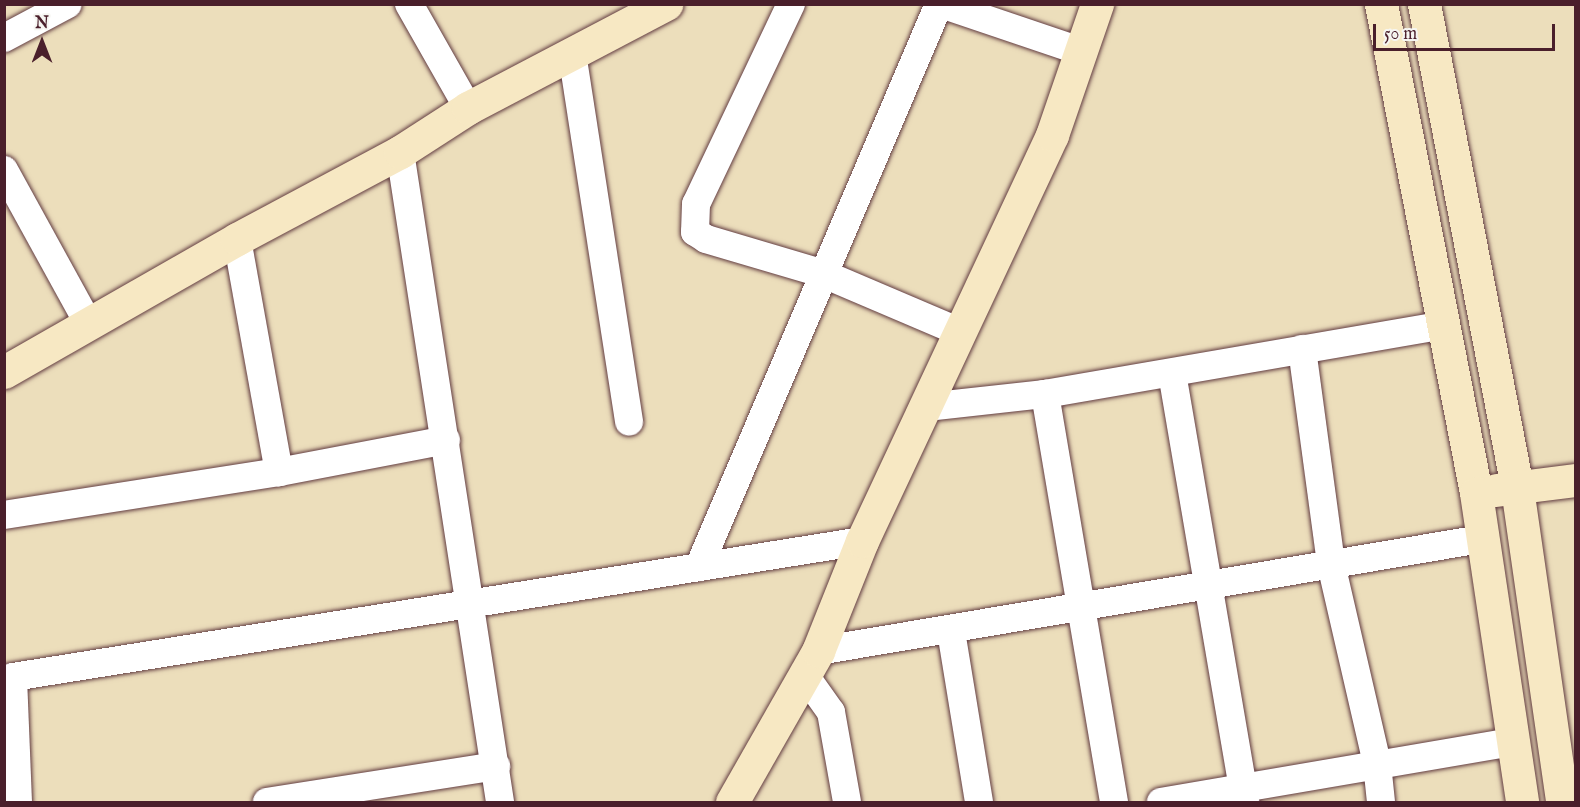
<!DOCTYPE html>
<style>
body{margin:0}
#map{position:relative;width:1580px;height:807px;overflow:hidden;background:#ecdebb;font-family:"IM FELL English",serif}
div>[style]{position:absolute}
[style*='--x']{left:calc(var(--x)*1px);top:calc(var(--y)*1px);width:calc(var(--w)*1px);rotate:calc(var(--a)*1deg)}
.roads{filter:drop-shadow(0 0 2px #623c41) drop-shadow(0 0 2px #623c41)}
.street>*{height:28px;margin:-14px;padding:0 14px;transform-origin:14px;border-radius:14px;background:#fff}
.secondary>*{height:33px;margin:-16.5px;padding:0 16.5px;transform-origin:16.5px;border-radius:16.5px;background:#f7e8c3}
span{translate:-50% -50%;white-space:nowrap;text-align:center;line-height:1.15;-webkit-text-stroke:4.5px #f6f6f2;paint-order:stroke}
.frame{position:absolute;inset:0;border:6px solid #4a1f2b;pointer-events:none}
.north{position:absolute;left:12px;top:12px;width:60px;height:60px;-webkit-text-stroke:4px #f6f6f2;paint-order:stroke;rotate:0deg;font-size:16px;font-weight:700;line-height:24px;text-align:center;color:#4a1f2b}
.north::after{content:'';display:block;margin:auto;width:21px;height:27px;background:#4a1f2b;clip-path:polygon(50% 0,100% 100%,50% 72%,0 100%)}
.scale{position:absolute;left:1373px;top:24px;width:182px;height:27px;box-sizing:border-box;border:3px solid #4a1f2b;border-top:0;padding-left:8px;font-size:18px;line-height:21px;white-space:nowrap;color:#4a1f2b;-webkit-text-stroke:4px #f6f6f2;paint-order:stroke}
</style>
<div id="map">
<div class="roads">
<div class="street">
<div style="--x:409;--y:4;--w:120;--a:60.4"></div>
<div style="--x:791;--y:4;--w:221;--a:115.4"></div>
<div style="--x:696;--y:204;--w:28;--a:92"></div>
<div style="--x:695;--y:232;--w:13;--a:32"></div>
<div style="--x:706;--y:239;--w:123;--a:16.5"></div>
<div style="--x:824;--y:274;--w:150;--a:23.1"></div>
<div style="--x:941;--y:4;--w:150;--a:18.7"></div>
<div style="--x:4;--y:38;--w:72;--a:-28"></div>
<div style="--x:572;--y:53;--w:373;--a:81.2"></div>
<div style="--x:400;--y:152;--w:658;--a:81.25"></div>
<div style="--x:4;--y:170;--w:175;--a:61.2"></div>
<div style="--x:237;--y:239;--w:237;--a:79.8"></div>
<div style="--x:1302;--y:349;--w:217;--a:82.3"></div>
<div style="--x:1331;--y:564;--w:205;--a:77"></div>
<div style="--x:1377;--y:764;--w:38;--a:84"></div>
<div style="--x:1172;--y:373;--w:435;--a:80.3"></div>
<div style="--x:1045;--y:394;--w:414;--a:80.4"></div>
<div style="--x:927;--y:407;--w:119;--a:-6.3"></div>
<div style="--x:1045;--y:394;--w:405;--a:-9.8"></div>
<div style="--x:4;--y:515;--w:278;--a:-8.9"></div>
<div style="--x:279;--y:472;--w:170;--a:-10.8"></div>
<div style="--x:699;--y:567;--w:612;--a:-66.91"></div>
<div style="--x:951;--y:631;--w:173;--a:80.7"></div>
<div style="--x:818;--y:651;--w:672;--a:-9.59"></div>
<div style="--x:806;--y:677;--w:43;--a:54.5"></div>
<div style="--x:831;--y:712;--w:91;--a:79.9"></div>
<div style="--x:18;--y:802;--w:125;--a:-92.3"></div>
<div style="--x:13;--y:677;--w:860;--a:-9.1"></div>
<div style="--x:267;--y:802;--w:232;--a:-8.9"></div>
<div style="--x:1161;--y:802;--w:356;--a:-9.7"></div>
</div>
<div class="secondary">
<div style="--x:1381;--y:4;--w:498;--a:79"></div>
<div style="--x:1476;--y:493;--w:312;--a:81.5"></div>
<div style="--x:1424;--y:4;--w:493;--a:79.1"></div>
<div style="--x:1517;--y:488;--w:317;--a:81.8"></div>
<div style="--x:4;--y:372;--w:268;--a:-29.7"></div>
<div style="--x:237;--y:239;--w:185;--a:-28.1"></div>
<div style="--x:400;--y:152;--w:81;--a:-32.9"></div>
<div style="--x:468;--y:108;--w:224;--a:-27.7"></div>
<div style="--x:1496;--y:490;--w:81;--a:-7.1"></div>
<div style="--x:732;--y:802;--w:174;--a:-60.3"></div>
<div style="--x:818;--y:651;--w:118;--a:-68.2"></div>
<div style="--x:862;--y:541;--w:448;--a:-64.9"></div>
<div style="--x:1052;--y:135;--w:139;--a:-71"></div>
</div>
</div>
<div class="frame"></div>
<div class="north">N</div>
<div class="scale">50 m</div>
</div>
